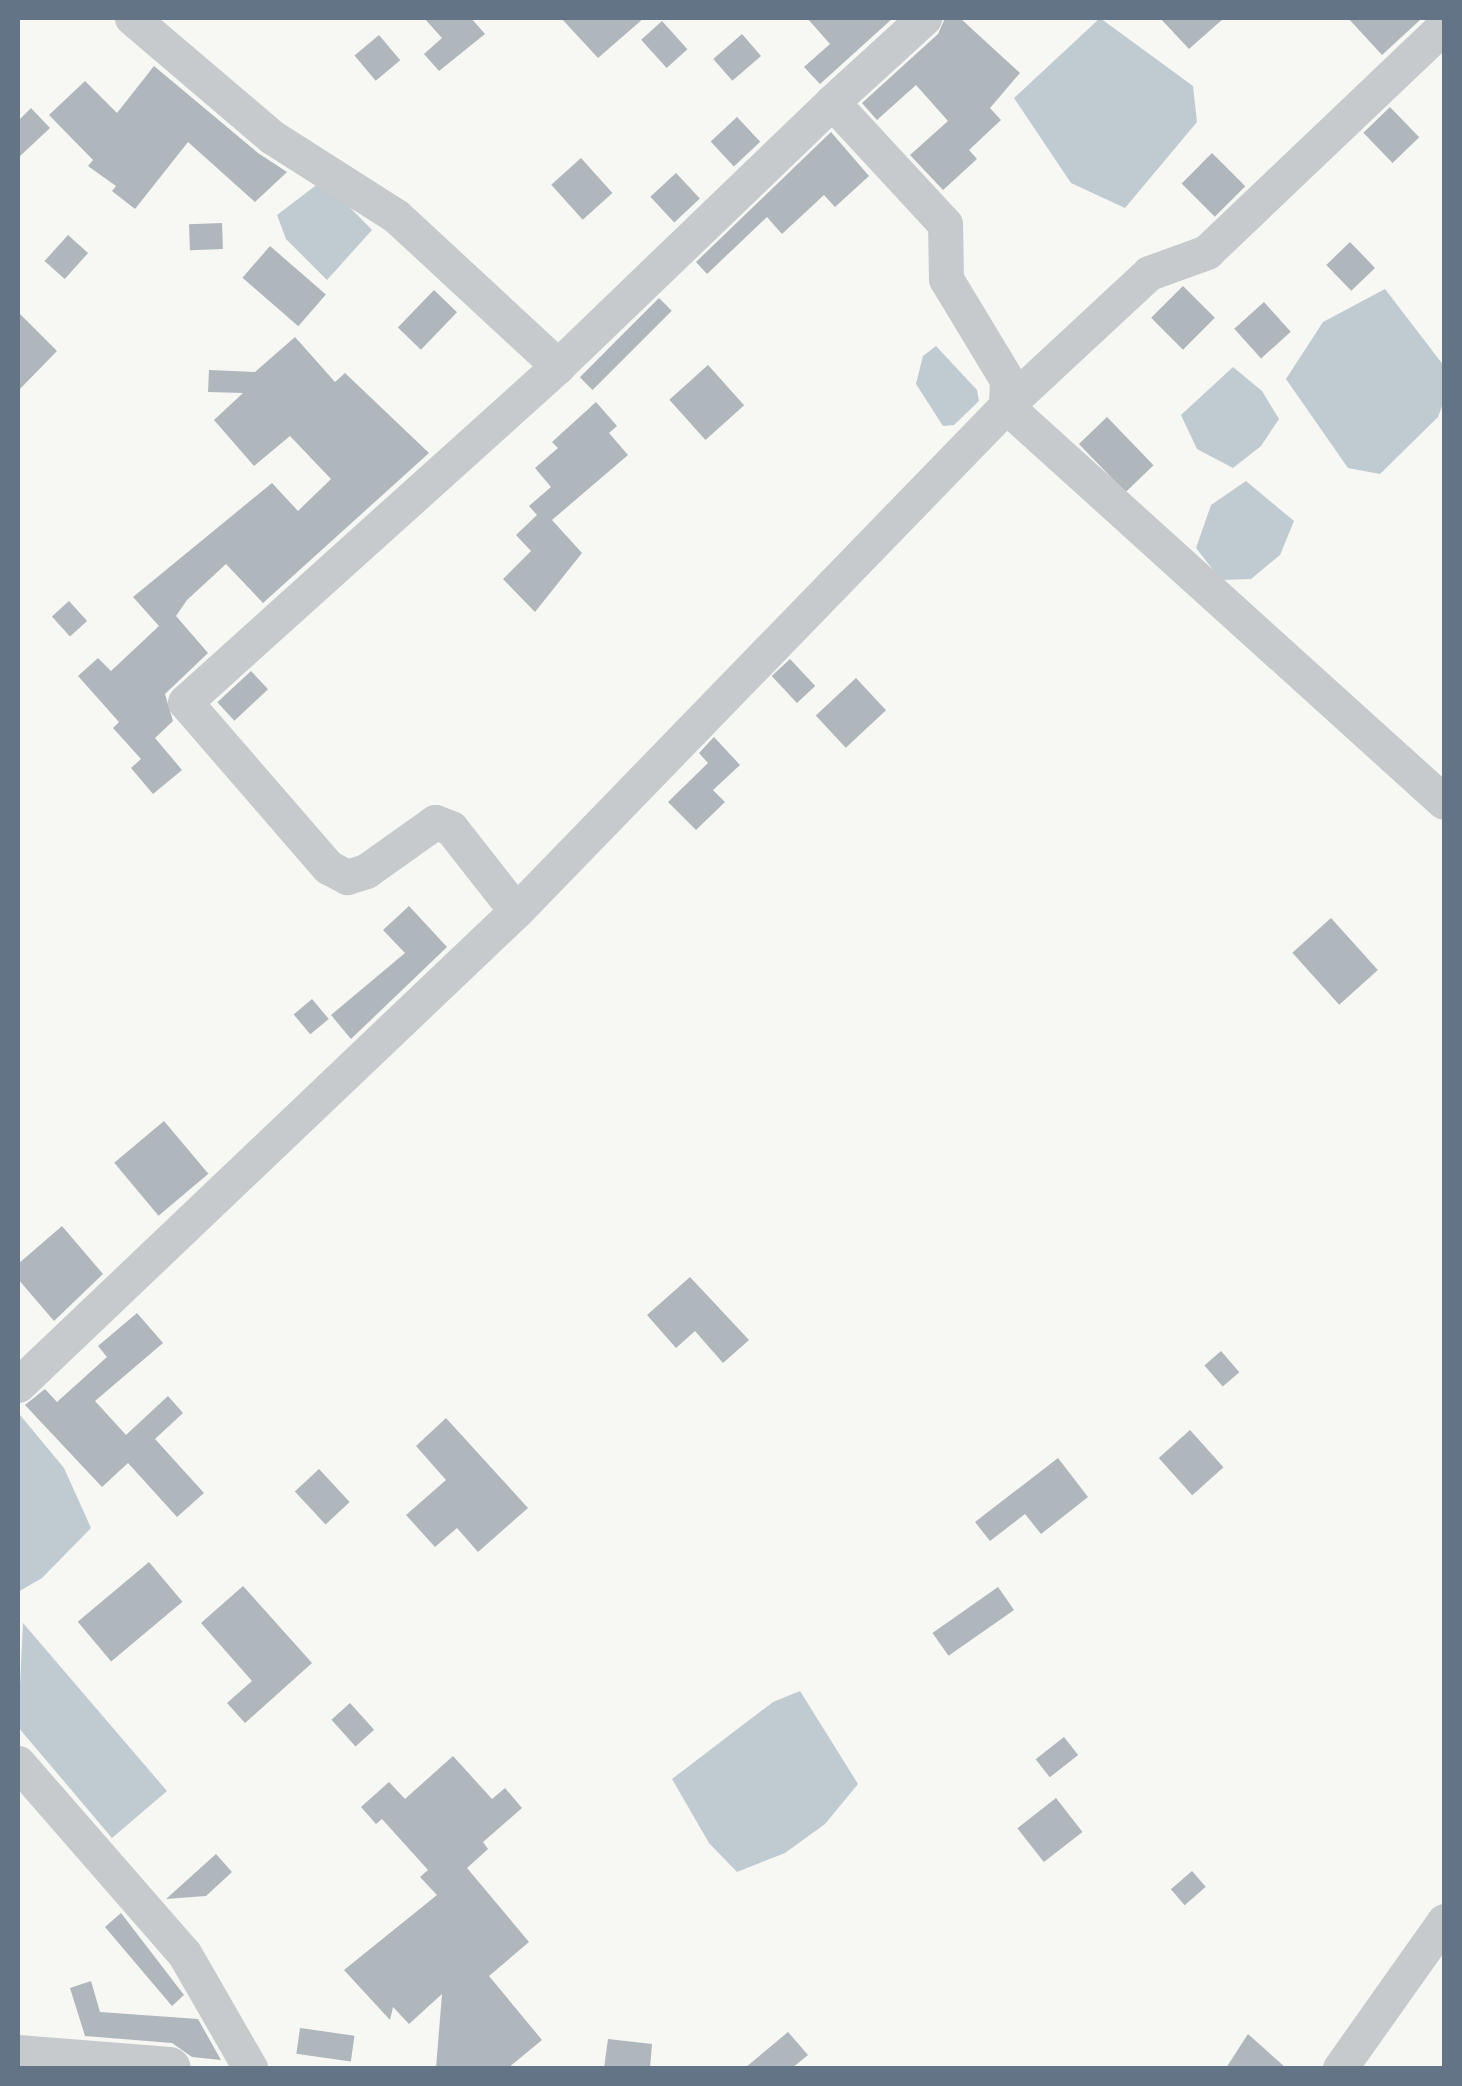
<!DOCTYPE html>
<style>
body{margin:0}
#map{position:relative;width:1462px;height:2086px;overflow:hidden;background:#f7f7f3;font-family:Barlow,sans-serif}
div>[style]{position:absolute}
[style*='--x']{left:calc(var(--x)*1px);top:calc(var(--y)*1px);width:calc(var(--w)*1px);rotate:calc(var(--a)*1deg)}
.water>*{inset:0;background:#c0cbd1}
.building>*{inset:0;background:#afb7bd;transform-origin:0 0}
.minor>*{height:35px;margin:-17.5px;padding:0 17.5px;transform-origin:17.5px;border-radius:17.5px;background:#c6cacd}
.tertiary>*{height:42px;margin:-21px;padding:0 21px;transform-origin:21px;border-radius:21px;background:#c6cacd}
span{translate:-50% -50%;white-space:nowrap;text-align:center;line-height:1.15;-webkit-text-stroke:10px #fff;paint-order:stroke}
.frame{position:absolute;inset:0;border:20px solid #647487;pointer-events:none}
</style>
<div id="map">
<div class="water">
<div style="clip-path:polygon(1100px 18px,1193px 86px,1197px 122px,1125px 208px,1071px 183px,1014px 98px)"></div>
<div style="clip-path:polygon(323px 180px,372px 230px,327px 280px,286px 239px,277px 215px)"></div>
<div style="clip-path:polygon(1385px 289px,1444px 366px,1444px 401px,1438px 417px,1380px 474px,1348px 468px,1286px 379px,1323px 322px)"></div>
<div style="clip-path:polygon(936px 346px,977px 390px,979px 401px,954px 425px,943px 426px,916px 384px,923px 356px)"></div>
<div style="clip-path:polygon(1233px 367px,1262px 391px,1279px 419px,1261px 446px,1233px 468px,1197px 449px,1181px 415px)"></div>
<div style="clip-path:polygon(1246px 481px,1294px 521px,1280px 555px,1251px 579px,1221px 580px,1196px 548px,1211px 505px)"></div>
<div style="clip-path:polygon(20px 1415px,64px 1468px,91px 1528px,42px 1578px,18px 1592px)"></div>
<div style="clip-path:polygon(23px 1623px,167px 1791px,112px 1838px,18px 1727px)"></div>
<div style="clip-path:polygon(800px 1691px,858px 1784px,825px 1824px,785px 1853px,737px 1872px,709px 1843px,672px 1779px,773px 1702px)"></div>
</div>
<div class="building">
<div style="clip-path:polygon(424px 18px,471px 18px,485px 34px,439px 71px,424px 54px,442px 38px)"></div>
<div style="clip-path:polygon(561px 18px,644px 18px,598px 58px)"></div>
<div style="clip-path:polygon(807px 18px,893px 18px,820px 84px,804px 67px,830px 44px)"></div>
<div style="clip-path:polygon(945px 18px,960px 18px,1020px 73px,990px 108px,1001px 120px,969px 150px,977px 159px,943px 190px,910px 155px,948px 121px,916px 85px,877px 120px,862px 103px,938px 34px)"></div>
<div style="clip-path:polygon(1160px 18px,1224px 18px,1189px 49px)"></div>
<div style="clip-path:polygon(1348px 18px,1418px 18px,1420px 20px,1382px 55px)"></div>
<div style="left:662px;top:21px;width:38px;height:28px;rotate:48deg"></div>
<div style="left:742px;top:34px;width:29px;height:38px;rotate:49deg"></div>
<div style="left:379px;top:35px;width:33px;height:32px;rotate:50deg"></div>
<div style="clip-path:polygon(154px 66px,258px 153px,287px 172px,255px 202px,188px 142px,135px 209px,112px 191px,116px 186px,88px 166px,93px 160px,49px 115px,85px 81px,117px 113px)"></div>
<div style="left:1390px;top:107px;width:42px;height:37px;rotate:46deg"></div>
<div style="clip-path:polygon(31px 108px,50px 128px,18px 158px,18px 121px)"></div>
<div style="left:737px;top:117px;width:34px;height:36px;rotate:47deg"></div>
<div style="clip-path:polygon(831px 132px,869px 176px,835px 207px,824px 195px,782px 234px,767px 217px,707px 274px,696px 262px)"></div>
<div style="left:1212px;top:153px;width:47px;height:43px;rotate:45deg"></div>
<div style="left:581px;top:158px;width:47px;height:40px;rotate:48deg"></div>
<div style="left:676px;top:173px;width:35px;height:35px;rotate:47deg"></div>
<div style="left:222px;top:223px;width:26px;height:33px;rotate:88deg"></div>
<div style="left:68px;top:235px;width:27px;height:35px;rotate:42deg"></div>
<div style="left:1350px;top:242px;width:36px;height:33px;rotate:46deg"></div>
<div style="left:270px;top:246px;width:74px;height:42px;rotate:41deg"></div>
<div style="left:1183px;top:286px;width:45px;height:45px;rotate:45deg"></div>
<div style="left:434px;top:290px;width:32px;height:52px;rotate:44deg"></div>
<div style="left:659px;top:298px;width:18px;height:112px;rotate:45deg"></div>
<div style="left:1264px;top:302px;width:40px;height:40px;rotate:48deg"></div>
<div style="clip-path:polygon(18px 312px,57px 351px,18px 391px)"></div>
<div style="clip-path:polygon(295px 337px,335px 382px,345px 373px,429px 453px,263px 603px,226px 564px,187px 600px,176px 616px,208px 653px,165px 694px,173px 721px,155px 738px,182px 770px,153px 794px,131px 768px,141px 759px,113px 728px,119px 722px,78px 676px,98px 658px,111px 671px,159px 626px,133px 597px,272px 483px,298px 511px,331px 479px,290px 436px,254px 466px,214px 420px,243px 393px,208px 392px,209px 370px,255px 372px)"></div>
<div style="left:708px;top:365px;width:54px;height:52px;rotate:48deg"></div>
<div style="clip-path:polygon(596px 402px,617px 426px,609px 433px,628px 455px,552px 520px,582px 553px,535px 612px,503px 579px,531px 551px,516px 535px,537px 515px,529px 506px,551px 487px,535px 468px,558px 448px,552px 442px)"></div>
<div style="left:1107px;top:417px;width:67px;height:39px;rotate:46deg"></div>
<div style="left:69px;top:601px;width:27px;height:23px;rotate:48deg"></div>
<div style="left:790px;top:659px;width:37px;height:25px;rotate:47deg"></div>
<div style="left:251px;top:671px;width:25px;height:46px;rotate:47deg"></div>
<div style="left:856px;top:678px;width:44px;height:55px;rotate:47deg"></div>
<div style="clip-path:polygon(714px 737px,740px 765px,713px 790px,725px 802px,696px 830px,668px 802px,708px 763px,699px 753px)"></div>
<div style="clip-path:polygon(409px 906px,447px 947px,351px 1039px,331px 1015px,405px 953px,383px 930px)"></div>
<div style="left:1331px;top:918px;width:70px;height:52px;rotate:48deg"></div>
<div style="left:312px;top:999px;width:26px;height:24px;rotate:50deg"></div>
<div style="left:164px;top:1121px;width:69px;height:65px;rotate:50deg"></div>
<div style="clip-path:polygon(62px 1226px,103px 1274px,54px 1321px,18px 1279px,18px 1264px)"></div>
<div style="clip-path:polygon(690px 1277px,749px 1340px,723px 1363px,695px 1331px,676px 1348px,647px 1315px)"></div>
<div style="clip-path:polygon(137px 1313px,163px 1343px,95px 1401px,126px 1435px,168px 1396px,183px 1413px,155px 1439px,204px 1493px,177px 1517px,128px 1463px,102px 1487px,25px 1405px,45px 1389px,57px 1402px,107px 1357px,98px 1346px)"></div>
<div style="left:1221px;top:1351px;width:28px;height:22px;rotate:49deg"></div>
<div style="clip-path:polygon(446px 1418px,528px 1508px,478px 1552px,457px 1528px,435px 1547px,406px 1515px,446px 1480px,416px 1446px)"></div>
<div style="left:1190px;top:1430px;width:50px;height:42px;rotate:48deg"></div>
<div style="clip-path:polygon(1058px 1458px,1088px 1497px,1041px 1534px,1025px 1514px,990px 1541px,975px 1522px)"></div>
<div style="left:319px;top:1469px;width:45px;height:33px;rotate:47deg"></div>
<div style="left:149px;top:1562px;width:52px;height:93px;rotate:50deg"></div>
<div style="clip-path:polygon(243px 1586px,312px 1663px,245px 1723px,227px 1703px,252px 1681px,201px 1623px)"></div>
<div style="left:998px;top:1587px;width:28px;height:80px;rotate:55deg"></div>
<div style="left:350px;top:1703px;width:36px;height:25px;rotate:48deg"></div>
<div style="left:1064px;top:1737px;width:23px;height:36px;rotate:52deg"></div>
<div style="clip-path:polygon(453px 1756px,492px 1799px,505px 1788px,522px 1808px,483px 1842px,488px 1849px,467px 1868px,529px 1942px,489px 1976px,542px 2040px,508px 2068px,436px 2068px,442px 1994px,409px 2024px,393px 2007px,390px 2020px,344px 1970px,437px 1895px,420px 1877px,428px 1870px,382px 1819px,376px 1824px,361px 1807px,389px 1782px,405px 1799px)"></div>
<div style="left:1056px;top:1798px;width:43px;height:49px;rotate:52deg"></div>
<div style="clip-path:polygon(216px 1854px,232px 1872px,206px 1896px,166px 1899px)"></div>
<div style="left:1192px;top:1871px;width:21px;height:28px;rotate:49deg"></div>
<div style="clip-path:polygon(121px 1913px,184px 1995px,172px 2006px,105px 1927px)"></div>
<div style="clip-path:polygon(91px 1981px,100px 2012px,198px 2019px,221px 2060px,192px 2057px,172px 2043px,85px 2036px,70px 1988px)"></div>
<div style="left:300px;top:2028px;width:55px;height:26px;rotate:8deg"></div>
<div style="clip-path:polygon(788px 2032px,808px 2055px,792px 2068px,745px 2068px)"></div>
<div style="clip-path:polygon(1248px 2034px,1286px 2068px,1226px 2068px)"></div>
<div style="clip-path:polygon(608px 2039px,652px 2044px,650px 2068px,604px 2068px)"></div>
</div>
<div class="minor">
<div style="--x:1444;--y:26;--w:327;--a:136.4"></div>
<div style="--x:1207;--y:252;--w:62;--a:160.1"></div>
<div style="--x:1149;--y:273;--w:195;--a:137.1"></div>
<div style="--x:1006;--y:406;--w:590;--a:42.12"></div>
<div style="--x:832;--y:102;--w:125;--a:-42.4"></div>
<div style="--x:516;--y:911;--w:704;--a:-45.86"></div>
<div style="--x:1006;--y:406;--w:26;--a:-88"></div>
<div style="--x:1007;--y:380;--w:118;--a:-121.1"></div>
<div style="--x:946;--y:279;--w:55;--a:-91"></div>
<div style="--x:945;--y:224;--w:166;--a:-132.8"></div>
<div style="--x:832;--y:102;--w:380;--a:136.1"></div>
<div style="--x:18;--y:1385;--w:688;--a:-43.59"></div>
<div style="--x:516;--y:911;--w:105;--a:-128.1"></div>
<div style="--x:451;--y:828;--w:17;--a:-159"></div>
<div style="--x:435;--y:822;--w:85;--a:144.6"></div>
<div style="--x:366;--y:871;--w:20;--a:162"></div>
<div style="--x:347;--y:877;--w:21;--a:-152"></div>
<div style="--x:328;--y:867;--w:218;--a:-130.9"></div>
<div style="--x:185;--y:702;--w:502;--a:-42.01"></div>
<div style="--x:558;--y:366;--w:221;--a:-137.2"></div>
<div style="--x:396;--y:216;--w:147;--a:-147.5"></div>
<div style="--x:272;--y:137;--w:184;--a:-139.6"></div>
<div style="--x:18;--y:1763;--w:252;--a:48.9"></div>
<div style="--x:184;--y:1953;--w:133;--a:60.1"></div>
<div style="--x:1340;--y:2068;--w:180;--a:-54.7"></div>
</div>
<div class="tertiary">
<div style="--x:18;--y:2056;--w:152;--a:4.5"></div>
</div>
<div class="frame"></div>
</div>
